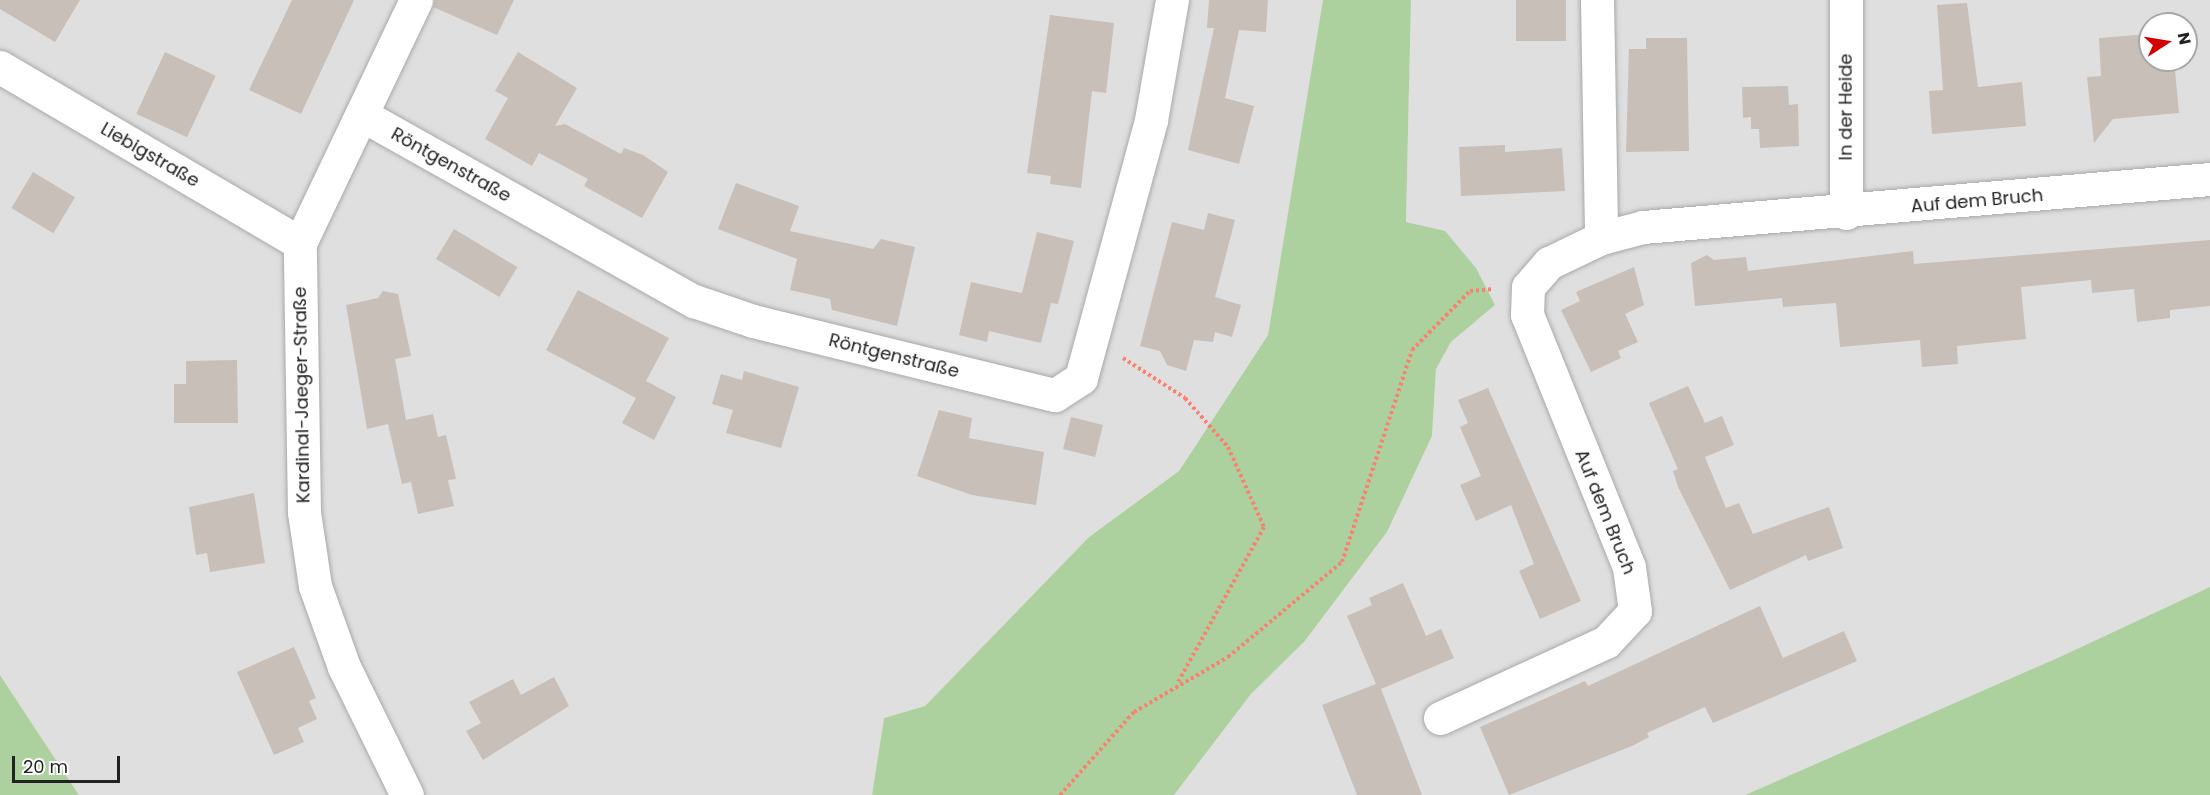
<!DOCTYPE html>
<meta charset="utf-8">
<style>
body{margin:0}
#map{position:relative;width:2210px;height:795px;overflow:hidden;background:#f2efe9;font-family:Poppins,sans-serif}
div>[style]{position:absolute}
[style*='--x']{left:calc(var(--x)*1px);top:calc(var(--y)*1px);width:calc(var(--w)*1px);rotate:calc(var(--a)*1deg)}
.residential>*{inset:0;background:#e0dfdf}
.forest>*{inset:0;background:#add19e}
.building>*{inset:0;background:#c7bfb8;transform-origin:0 0}
.path>*{height:4px;margin-top:-2px;transform-origin:0;background:repeating-linear-gradient(90deg,#fa8072 0 3px,transparent 0 6px)}
.roads{filter:drop-shadow(0 0 2px #a9a9a9) drop-shadow(0 0 2px #a9a9a9)}
.street>*{height:33px;margin:-16.5px;padding:0 16.5px;transform-origin:16.5px;border-radius:16.5px;background:#fff}
span{translate:-50% -50%;white-space:nowrap;text-align:center;line-height:1.15;-webkit-text-stroke:6px #fff;paint-order:stroke}
.street-label{font-size:18px;color:#222}
.north{position:absolute;left:2138px;top:12px;width:60px;height:60px;box-sizing:border-box;background:#fff;border:2px solid #a7a7a7;border-radius:50%;rotate:78deg;font-size:16px;font-weight:700;line-height:24px;text-align:center;color:#222}
.north::after{content:'';display:block;margin:auto;width:21px;height:27px;background:#d40000;clip-path:polygon(50% 0,100% 100%,50% 72%,0 100%)}
.scale{position:absolute;left:12px;top:756px;width:108px;height:27px;box-sizing:border-box;border:3px solid #222;border-top:0;padding-left:8px;font-size:18px;line-height:21px;white-space:nowrap;color:#222;-webkit-text-stroke:4px #fff;paint-order:stroke}
</style>
<div id="map">
<div class="residential">
<div style="clip-path:polygon(0 0,1324px 0,1268px 335px,1179px 471px,1089px 537px,925px 706px,884px 718px,872px 795px,79px 795px,0 675px)"></div>
<div style="clip-path:polygon(evenodd,1411px 0,2210px 0,2210px 594px,1745px 795px,1174px 795px,1251px 694px,1304px 642px,1387px 532px,1432px 436px,1436px 369px,1451px 342px,1495px 305px,1406px 222px,1411px 0,2150px 24px,2186px 24px,2186px 60px,2150px 60px,2150px 24px)"></div>
</div>
<div class="forest">
<div style="clip-path:polygon(1323px 0,1411px 0,1406px 222px,1445px 231px,1476px 268px,1495px 305px,1451px 342px,1436px 369px,1432px 436px,1387px 532px,1304px 642px,1251px 694px,1174px 795px,872px 795px,884px 718px,925px 706px,1089px 537px,1179px 471px,1268px 335px)"></div>
<div style="clip-path:polygon(2210px 587px,2210px 795px,1745px 795px,2062px 656px)"></div>
<div style="clip-path:polygon(0 675px,79px 795px,0 795px)"></div>
</div>
<div class="building">
<div style="clip-path:polygon(0 0,80px 0,55px 42px,0 9px)"></div>
<div style="clip-path:polygon(292px 0,354px 0,301px 114px,249px 90px)"></div>
<div style="clip-path:polygon(435px 0,514px 0,497px 35px,433px 7px)"></div>
<div style="clip-path:polygon(1209px 0,1268px 0,1266px 32px,1239px 30px,1225px 98px,1254px 106px,1239px 164px,1188px 150px,1214px 28px,1207px 28px)"></div>
<div style="left:1516px;top:0;width:50px;height:41px"></div>
<div style="clip-path:polygon(1967px 3px,1978px 87px,2022px 82px,2026px 126px,1932px 134px,1929px 91px,1943px 90px,1937px 5px)"></div>
<div style="clip-path:polygon(1050px 15px,1114px 23px,1106px 93px,1092px 91px,1081px 188px,1050px 184px,1051px 176px,1027px 173px)"></div>
<div style="clip-path:polygon(2150px 34px,2150px 60px,2159px 60px,2160px 71px,2175px 70px,2179px 113px,2113px 119px,2094px 143px,2087px 77px,2101px 76px,2099px 38px)"></div>
<div style="clip-path:polygon(1646px 38px,1687px 38px,1689px 151px,1626px 152px,1629px 49px,1646px 49px)"></div>
<div style="left:165px;top:52px;width:56px;height:68px;rotate:25deg"></div>
<div style="clip-path:polygon(518px 52px,577px 88px,555px 126px,565px 124px,621px 154px,624px 148px,643px 155px,668px 172px,642px 218px,584px 186px,588px 179px,539px 153px,532px 166px,485px 139px,508px 98px,495px 91px)"></div>
<div style="clip-path:polygon(1788px 86px,1789px 105px,1798px 104px,1799px 146px,1760px 148px,1759px 129px,1751px 129px,1751px 117px,1743px 118px,1742px 87px)"></div>
<div style="clip-path:polygon(1505px 145px,1505px 152px,1562px 148px,1565px 191px,1461px 196px,1459px 147px)"></div>
<div style="left:33px;top:172px;width:49px;height:42px;rotate:31deg"></div>
<div style="clip-path:polygon(736px 183px,799px 206px,790px 231px,873px 249px,881px 239px,915px 247px,897px 326px,832px 310px,830px 299px,790px 290px,797px 259px,718px 229px)"></div>
<div style="clip-path:polygon(1208px 213px,1235px 220px,1215px 297px,1241px 305px,1232px 337px,1215px 332px,1213px 342px,1194px 340px,1186px 371px,1167px 365px,1160px 351px,1140px 346px,1172px 222px,1204px 230px)"></div>
<div style="left:454px;top:229px;width:74px;height:35px;rotate:31deg"></div>
<div style="clip-path:polygon(1037px 232px,1074px 241px,1058px 304px,1051px 303px,1041px 343px,989px 331px,987px 342px,959px 335px,971px 282px,1022px 293px)"></div>
<div style="clip-path:polygon(2210px 240px,2210px 306px,2170px 310px,2170px 318px,2137px 322px,2134px 289px,2092px 293px,2091px 280px,2021px 287px,2026px 339px,1957px 346px,1958px 364px,1922px 367px,1920px 340px,1840px 347px,1836px 303px,1783px 307px,1782px 298px,1695px 306px,1691px 263px,1707px 255px,1714px 260px,1746px 257px,1748px 271px,1913px 251px,1914px 264px)"></div>
<div style="clip-path:polygon(1634px 267px,1644px 305px,1625px 314px,1638px 342px,1618px 351px,1621px 358px,1591px 372px,1561px 310px,1580px 301px,1576px 292px)"></div>
<div style="clip-path:polygon(578px 290px,669px 338px,646px 381px,676px 397px,654px 440px,622px 423px,636px 398px,546px 350px)"></div>
<div style="clip-path:polygon(383px 291px,398px 294px,411px 356px,395px 359px,406px 420px,433px 414px,438px 437px,446px 435px,456px 479px,448px 480px,454px 506px,418px 514px,411px 482px,402px 484px,388px 424px,367px 429px,346px 305px,378px 298px)"></div>
<div style="clip-path:polygon(237px 360px,238px 423px,174px 423px,174px 384px,186px 384px,186px 361px)"></div>
<div style="clip-path:polygon(744px 371px,799px 387px,781px 448px,726px 433px,733px 410px,712px 404px,721px 374px,742px 380px)"></div>
<div style="clip-path:polygon(1688px 386px,1705px 423px,1722px 416px,1734px 445px,1705px 457px,1726px 508px,1739px 503px,1753px 534px,1829px 507px,1843px 548px,1808px 561px,1806px 555px,1730px 590px,1678px 487px,1673px 471px,1678px 469px,1649px 403px)"></div>
<div style="clip-path:polygon(1488px 388px,1581px 601px,1540px 619px,1519px 571px,1534px 564px,1511px 505px,1476px 521px,1460px 485px,1481px 476px,1460px 427px,1468px 423px,1458px 400px)"></div>
<div style="clip-path:polygon(939px 410px,972px 418px,969px 438px,1044px 452px,1036px 505px,972px 495px,917px 476px)"></div>
<div style="left:1071px;top:417px;width:33px;height:33px;rotate:14deg"></div>
<div style="clip-path:polygon(254px 493px,265px 563px,210px 572px,207px 553px,196px 555px,189px 507px)"></div>
<div style="clip-path:polygon(1403px 583px,1426px 636px,1441px 629px,1454px 658px,1381px 689px,1422px 795px,1357px 795px,1322px 705px,1376px 684px,1347px 616px,1372px 605px,1369px 598px)"></div>
<div style="clip-path:polygon(1760px 606px,1783px 658px,1844px 631px,1857px 661px,1713px 723px,1705px 707px,1647px 733px,1649px 737px,1632px 746px,1509px 795px,1480px 727px,1585px 681px,1588px 686px)"></div>
<div style="clip-path:polygon(294px 647px,316px 698px,309px 701px,317px 719px,298px 728px,304px 742px,274px 755px,237px 672px)"></div>
<div style="clip-path:polygon(554px 677px,569px 706px,483px 760px,466px 731px,481px 723px,469px 702px,513px 679px,521px 695px)"></div>
</div>
<div class="path">
<div style="--x:1123;--y:358;--w:74;--a:32.8"></div>
<div style="--x:1185;--y:398;--w:65;--a:48.7"></div>
<div style="--x:1228;--y:447;--w:88;--a:65.8"></div>
<div style="--x:1264;--y:527;--w:177;--a:119"></div>
<div style="--x:1060;--y:795;--w:111;--a:-48.3"></div>
<div style="--x:1134;--y:712;--w:109;--a:-30.3"></div>
<div style="--x:1228;--y:657;--w:148;--a:-39.8"></div>
<div style="--x:1342;--y:562;--w:223;--a:-71.7"></div>
<div style="--x:1412;--y:350;--w:83;--a:-45.5"></div>
<div style="--x:1470;--y:291;--w:24;--a:-5"></div>
</div>
<div class="roads">
<div class="street">
<div style="--x:1597;--y:0;--w:238;--a:89"></div>
<div style="--x:1846;--y:0;--w:213;--a:90"></div>
<div style="--x:0;--y:67;--w:348;--a:30.4"></div>
<div style="--x:362;--y:115;--w:381;--a:29.3"></div>
<div style="--x:694;--y:301;--w:62;--a:18.7"></div>
<div style="--x:753;--y:321;--w:311;--a:13.8"></div>
<div style="--x:1055;--y:395;--w:31;--a:-33"></div>
<div style="--x:1081;--y:378;--w:267;--a:-74.8"></div>
<div style="--x:1151;--y:120;--w:122;--a:-80.1"></div>
<div style="--x:1440;--y:718;--w:183;--a:-24.6"></div>
<div style="--x:1606;--y:642;--w:42;--a:-46.9"></div>
<div style="--x:1635;--y:611;--w:44;--a:-97.8"></div>
<div style="--x:1629;--y:567;--w:272;--a:-112"></div>
<div style="--x:1527;--y:315;--w:28;--a:-88"></div>
<div style="--x:1528;--y:287;--w:32;--a:-49"></div>
<div style="--x:1549;--y:263;--w:58;--a:-25.7"></div>
<div style="--x:1601;--y:238;--w:43;--a:-14.7"></div>
<div style="--x:1643;--y:227;--w:569;--a:-4.84"></div>
<div style="--x:407;--y:795;--w:143;--a:-116.2"></div>
<div style="--x:344;--y:667;--w:86;--a:-109.7"></div>
<div style="--x:315;--y:586;--w:75;--a:-98.5"></div>
<div style="--x:304;--y:512;--w:269;--a:-90.9"></div>
<div style="--x:300;--y:243;--w:269;--a:-64.5"></div>
</div>
</div>
<div class="street-label">
<span style="left:1846px;top:107px;rotate:-90deg">In der Heide</span>
<span style="left:150px;top:155px;rotate:30deg">Liebigstraße</span>
<span style="left:451px;top:165px;rotate:29deg">Röntgenstraße</span>
<span style="left:1977px;top:201px;rotate:-5deg">Auf dem Bruch</span>
<span style="left:894px;top:356px;rotate:14deg">Röntgenstraße</span>
<span style="left:302px;top:395px;rotate:-91deg">Kardinal-Jaeger-Straße</span>
<span style="left:1605px;top:512px;rotate:68deg">Auf dem Bruch</span>
</div>
<div class="north">N</div>
<div class="scale">20 m</div>
</div>
